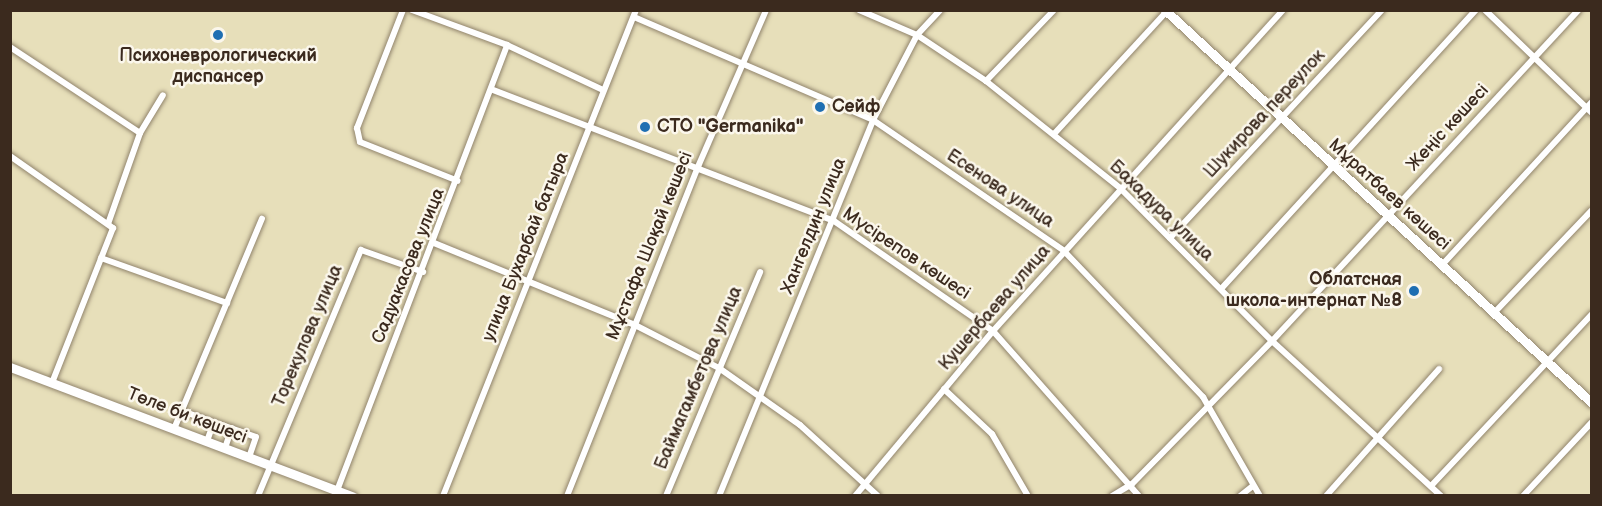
<!DOCTYPE html>
<meta charset="utf-8">
<style>
body{margin:0}
#map{position:relative;width:1602px;height:506px;overflow:hidden;background:#e7dfba;font-family:"Balsamiq Sans",sans-serif}
div>[style]{position:absolute}
[style*='--x']{left:calc(var(--x)*1px);top:calc(var(--y)*1px);width:calc(var(--w)*1px);rotate:calc(var(--a)*1deg)}
.roads{filter:drop-shadow(0 0 2px #91846c) drop-shadow(0 0 2px #91846c)}
.street>*{height:6px;margin:-3px;padding:0 3px;transform-origin:3px;border-radius:3px;background:#fff}
.secondary>*{height:9px;margin:-4.5px;padding:0 4.5px;transform-origin:4.5px;border-radius:4.5px;background:#fff}
.dots>*{width:16px;height:16px;translate:-50% -50%;box-sizing:border-box;border:3px solid #fbf7ec;border-radius:50%}
span{translate:-50% -50%;white-space:nowrap;text-align:center;line-height:1.15;-webkit-text-stroke:5px #fbf7ec;paint-order:stroke}
.poi-label{font-size:18px;color:#3b2a1e;font-weight:700}
.left{translate:0 -50%;text-align:left}
.right{translate:-100% -50%;text-align:right}
.street-label{font-size:18px;color:#3b2a1e}
.frame{position:absolute;inset:0;border:12px solid #3b2a1e;pointer-events:none}
</style>
<div id="map">
<div class="roads">
<div class="street">
<div style="--x:403;--y:10;--w:127;--a:111.3"></div>
<div style="--x:357;--y:128;--w:14;--a:78"></div>
<div style="--x:360;--y:142;--w:105;--a:21.7"></div>
<div style="--x:412;--y:10;--w:101;--a:20.2"></div>
<div style="--x:507;--y:45;--w:106;--a:25.1"></div>
<div style="--x:859;--y:10;--w:63;--a:23.3"></div>
<div style="--x:917;--y:35;--w:83;--a:33.7"></div>
<div style="--x:986;--y:81;--w:171;--a:38.6"></div>
<div style="--x:1120;--y:188;--w:216;--a:45.2"></div>
<div style="--x:1272;--y:341;--w:229;--a:42.5"></div>
<div style="--x:1485;--y:10;--w:149;--a:43.9"></div>
<div style="--x:634;--y:17;--w:260;--a:23.3"></div>
<div style="--x:873;--y:120;--w:232;--a:34.4"></div>
<div style="--x:1064;--y:251;--w:202;--a:46.4"></div>
<div style="--x:1203;--y:397;--w:114;--a:60.1"></div>
<div style="--x:10;--y:47;--w:156;--a:33.5"></div>
<div style="--x:986;--y:81;--w:98;--a:-46.2"></div>
<div style="--x:493;--y:90;--w:365;--a:21"></div>
<div style="--x:834;--y:221;--w:193;--a:34.7"></div>
<div style="--x:993;--y:331;--w:220;--a:48.5"></div>
<div style="--x:1054;--y:134;--w:167;--a:-47.4"></div>
<div style="--x:10;--y:156;--w:126;--a:35"></div>
<div style="--x:113;--y:228;--w:167;--a:111.5"></div>
<div style="--x:108;--y:224;--w:96;--a:-70.6"></div>
<div style="--x:140;--y:133;--w:44;--a:-58.8"></div>
<div style="--x:1170;--y:238;--w:311;--a:-47.1"></div>
<div style="--x:434;--y:243;--w:217;--a:22.2"></div>
<div style="--x:635;--y:325;--w:94;--a:27.1"></div>
<div style="--x:719;--y:368;--w:99;--a:35.1"></div>
<div style="--x:800;--y:425;--w:105;--a:42.3"></div>
<div style="--x:101;--y:258;--w:134;--a:19.7"></div>
<div style="--x:1442;--y:265;--w:222;--a:-47.4"></div>
<div style="--x:1221;--y:289;--w:378;--a:-47.6"></div>
<div style="--x:1494;--y:313;--w:142;--a:-46.4"></div>
<div style="--x:944;--y:389;--w:66;--a:43.2"></div>
<div style="--x:992;--y:434;--w:72;--a:59.9"></div>
<div style="--x:182;--y:411;--w:78;--a:19.4"></div>
<div style="--x:256;--y:437;--w:21;--a:109"></div>
<div style="--x:174;--y:429;--w:228;--a:-67.3"></div>
<div style="--x:207;--y:441;--w:20;--a:-70"></div>
<div style="--x:225;--y:448;--w:21;--a:-71"></div>
<div style="--x:1431;--y:486;--w:236;--a:-46.9"></div>
<div style="--x:258;--y:496;--w:267;--a:-67.3"></div>
<div style="--x:361;--y:250;--w:66;--a:19.5"></div>
<div style="--x:335;--y:496;--w:483;--a:-69.1"></div>
<div style="--x:443;--y:496;--w:523;--a:-68.34"></div>
<div style="--x:567;--y:496;--w:352;--a:-68.3"></div>
<div style="--x:697;--y:169;--w:173;--a:-66.5"></div>
<div style="--x:666;--y:496;--w:243;--a:-67.2"></div>
<div style="--x:719;--y:496;--w:406;--a:-67.7"></div>
<div style="--x:873;--y:120;--w:96;--a:-62.6"></div>
<div style="--x:917;--y:35;--w:34;--a:-47"></div>
<div style="--x:855;--y:496;--w:215;--a:-50.1"></div>
<div style="--x:993;--y:331;--w:433;--a:-47.9"></div>
<div style="--x:1112;--y:496;--w:23;--a:-31"></div>
<div style="--x:1132;--y:484;--w:200;--a:-45.6"></div>
<div style="--x:1272;--y:341;--w:451;--a:-47.2"></div>
<div style="--x:1240;--y:496;--w:16;--a:-38"></div>
<div style="--x:1326;--y:496;--w:170;--a:-48.3"></div>
<div style="--x:1523;--y:496;--w:101;--a:-47"></div>
</div>
<div class="secondary">
<div style="--x:1165;--y:10;--w:580;--a:42.63"></div>
<div style="--x:10;--y:367;--w:366;--a:20.7"></div>
</div>
</div>
<div class="dots">
<div style="left:218px;top:35px;background:#1f6fb2"></div>
<div style="left:820px;top:107px;background:#1f6fb2"></div>
<div style="left:645px;top:127px;background:#1f6fb2"></div>
<div style="left:1414px;top:291px;background:#1f6fb2"></div>
</div>
<div class="poi-label">
<span style="left:218px;top:67px">Психоневрологический<br>диспансер</span>
<span class="left" style="left:832px;top:107px">Сейф</span>
<span class="left" style="left:657px;top:127px">СТО "Germanika"</span>
<span class="right" style="left:1402px;top:291px">Облатсная<br>школа-интернат №8</span>
</div>
<div class="street-label">
<span style="left:1265px;top:114px;rotate:-47deg">Шукирова переулок</span>
<span style="left:1448px;top:128px;rotate:-47deg">Жеңіс көшесі</span>
<span style="left:1000px;top:189px;rotate:34deg">Есенова улица</span>
<span style="left:1389px;top:195px;rotate:42deg">Мұратбаев көшесі</span>
<span style="left:1161px;top:211px;rotate:44deg">Бахадура улица</span>
<span style="left:814px;top:226px;rotate:-68deg">Хангелдин улица</span>
<span style="left:650px;top:246px;rotate:-68deg">Мұстафа Шоқай көшесі</span>
<span style="left:526px;top:247px;rotate:-68deg">улица Бухарбай батыра</span>
<span style="left:906px;top:254px;rotate:34deg">Мүсірепов көшесі</span>
<span style="left:409px;top:266px;rotate:-68deg">Садуакасова улица</span>
<span style="left:995px;top:308px;rotate:-49deg">Кушербаева улица</span>
<span style="left:308px;top:336px;rotate:-67deg">Торекулова улица</span>
<span style="left:699px;top:378px;rotate:-67deg">Баймагамбетова улица</span>
<span style="left:187px;top:416px;rotate:21deg">Төле би көшесі</span>
</div>
<div class="frame"></div>
</div>
